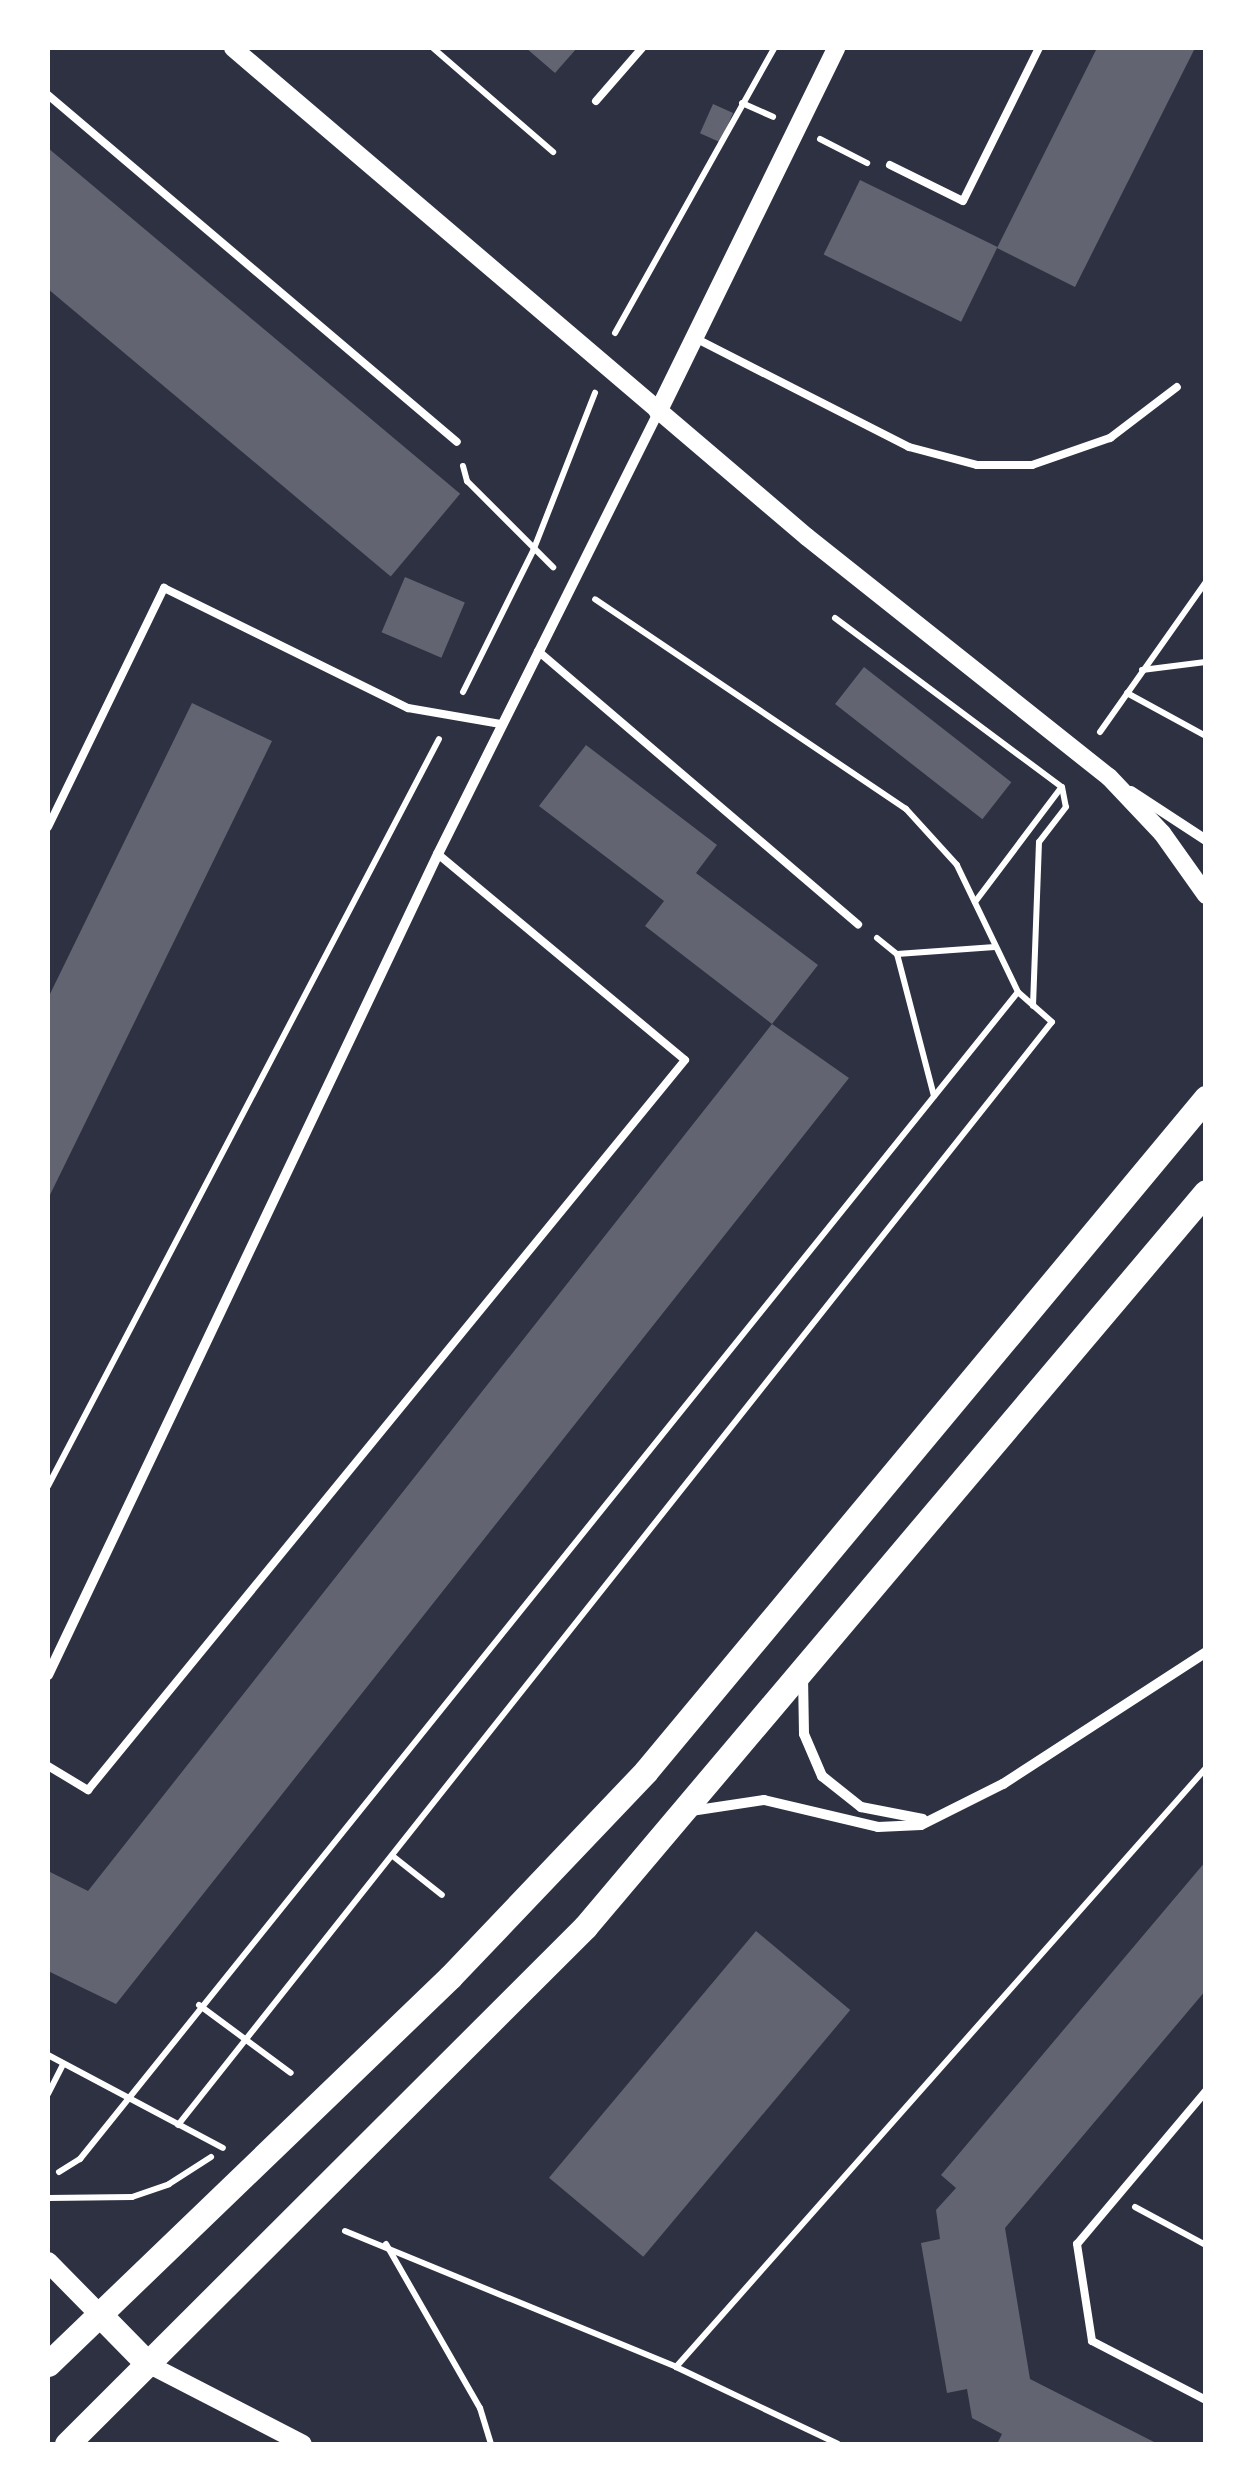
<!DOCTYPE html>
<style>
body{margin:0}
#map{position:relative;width:1253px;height:2492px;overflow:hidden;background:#2d3142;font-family:Arial,sans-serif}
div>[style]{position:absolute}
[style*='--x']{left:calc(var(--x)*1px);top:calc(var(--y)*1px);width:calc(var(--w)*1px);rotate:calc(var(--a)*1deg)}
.building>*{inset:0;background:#626471;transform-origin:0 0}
.path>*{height:6px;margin:-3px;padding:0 3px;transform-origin:3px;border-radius:3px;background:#fff}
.service>*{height:8px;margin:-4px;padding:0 4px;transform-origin:4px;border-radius:4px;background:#fff}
.minor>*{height:10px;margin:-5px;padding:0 5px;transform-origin:5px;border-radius:5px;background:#fff}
.tertiary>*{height:18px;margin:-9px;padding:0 9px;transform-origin:9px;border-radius:9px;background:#fff}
.secondary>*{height:20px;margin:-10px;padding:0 10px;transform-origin:10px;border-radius:10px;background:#fff}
.primary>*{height:25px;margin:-12.5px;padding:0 12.5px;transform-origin:12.5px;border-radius:12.5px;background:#fff}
span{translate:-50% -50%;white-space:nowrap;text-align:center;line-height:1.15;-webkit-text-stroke:9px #fff;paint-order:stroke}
.frame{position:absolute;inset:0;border:50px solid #fff;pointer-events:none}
</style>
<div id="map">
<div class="building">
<div style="clip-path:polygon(526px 48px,577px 48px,555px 73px)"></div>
<div style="clip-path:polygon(1097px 48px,1195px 48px,1075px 287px,997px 248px)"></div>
<div style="left:713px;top:104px;width:22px;height:32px;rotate:24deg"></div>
<div style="left:48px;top:148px;width:538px;height:108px;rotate:40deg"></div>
<div style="left:860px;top:180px;width:153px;height:83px;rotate:26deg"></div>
<div style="left:405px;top:577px;width:65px;height:60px;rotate:23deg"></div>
<div style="left:864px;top:667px;width:187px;height:47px;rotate:38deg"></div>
<div style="clip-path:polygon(192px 703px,272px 741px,48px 1199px,48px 998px)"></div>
<div style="clip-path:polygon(586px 745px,717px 845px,696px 873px,818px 965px,772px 1024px,645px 926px,664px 901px,539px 806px)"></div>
<div style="clip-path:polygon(772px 1024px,849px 1078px,116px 2004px,48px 1971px,48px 1871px,88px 1891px)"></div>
<div style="clip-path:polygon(1206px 1861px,1206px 1990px,1005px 2228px,1030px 2379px,1158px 2444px,997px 2444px,1002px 2434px,972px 2418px,967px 2389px,947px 2393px,921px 2243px,940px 2239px,936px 2210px,956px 2188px,941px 2175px)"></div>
<div style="left:756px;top:1931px;width:123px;height:322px;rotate:40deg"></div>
</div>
<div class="path">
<div style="--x:433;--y:48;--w:159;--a:40.9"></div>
<div style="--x:742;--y:103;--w:34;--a:24"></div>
<div style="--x:820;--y:139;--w:53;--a:27.1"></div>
<div style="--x:615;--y:333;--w:326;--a:-60.8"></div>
<div style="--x:463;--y:466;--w:16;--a:75"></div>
<div style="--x:467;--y:481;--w:122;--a:45"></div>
<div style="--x:835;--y:618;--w:283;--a:36.7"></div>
<div style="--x:1062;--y:787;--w:20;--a:79"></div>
<div style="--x:1066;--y:807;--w:44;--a:127.6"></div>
<div style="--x:1039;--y:842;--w:164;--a:92.1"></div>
<div style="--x:1142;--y:670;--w:64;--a:-7.1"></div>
<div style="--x:463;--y:692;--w:157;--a:-63.6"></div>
<div style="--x:533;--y:551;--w:170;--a:-68.6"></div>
<div style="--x:1127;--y:693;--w:90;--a:28.6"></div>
<div style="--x:1100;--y:732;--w:184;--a:-54.8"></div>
<div style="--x:975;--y:902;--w:143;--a:-53"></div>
<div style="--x:877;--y:938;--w:26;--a:39"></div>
<div style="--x:897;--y:954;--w:98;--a:-4.1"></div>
<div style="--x:897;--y:954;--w:147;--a:75.4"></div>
<div style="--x:48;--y:1486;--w:843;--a:-62.37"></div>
<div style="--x:394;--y:1857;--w:61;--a:38.4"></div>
<div style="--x:199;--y:2005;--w:114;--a:36.5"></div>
<div style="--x:48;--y:2055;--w:198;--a:28"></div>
<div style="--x:48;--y:2094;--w:34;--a:-63"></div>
<div style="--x:178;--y:2125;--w:1407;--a:-51.61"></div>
<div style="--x:1052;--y:1022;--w:45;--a:-138.6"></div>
<div style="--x:1018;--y:992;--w:141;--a:-115.7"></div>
<div style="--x:957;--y:865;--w:76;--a:-132.3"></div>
<div style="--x:906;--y:809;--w:375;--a:-146"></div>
<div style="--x:59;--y:2172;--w:25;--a:-32"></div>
<div style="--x:80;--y:2159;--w:1497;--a:-51.21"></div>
<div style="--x:48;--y:2198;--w:84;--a:-0.7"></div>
<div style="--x:132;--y:2197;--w:39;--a:-19"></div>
<div style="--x:169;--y:2184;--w:50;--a:-32.7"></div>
<div style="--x:1135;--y:2207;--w:81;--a:28.2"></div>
<div style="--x:345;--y:2231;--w:358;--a:22.3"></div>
<div style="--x:676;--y:2367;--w:179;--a:25.4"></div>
<div style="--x:386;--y:2244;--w:189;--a:60.2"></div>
<div style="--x:480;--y:2408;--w:38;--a:73"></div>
<div style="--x:676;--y:2367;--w:800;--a:-48.5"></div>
</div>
<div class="service">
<div style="--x:48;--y:95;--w:536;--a:40.31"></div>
<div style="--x:596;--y:101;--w:70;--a:-49"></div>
<div style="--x:890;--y:165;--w:81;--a:26.3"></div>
<div style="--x:963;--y:201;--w:171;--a:-63.6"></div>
<div style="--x:697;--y:339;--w:238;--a:27"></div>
<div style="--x:909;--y:447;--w:70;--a:14.8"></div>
<div style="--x:977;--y:465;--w:55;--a:0"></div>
<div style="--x:1032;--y:465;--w:83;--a:-19.1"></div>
<div style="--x:1110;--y:438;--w:84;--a:-37.3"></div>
<div style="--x:538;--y:651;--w:421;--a:40.5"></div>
<div style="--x:48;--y:827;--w:266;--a:-64.1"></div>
<div style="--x:164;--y:588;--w:272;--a:26.2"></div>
<div style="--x:408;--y:708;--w:94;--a:9.8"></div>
<div style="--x:48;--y:1766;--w:47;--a:31"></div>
<div style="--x:88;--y:1790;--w:943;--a:-50.72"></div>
<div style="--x:685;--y:1060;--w:322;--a:-140.2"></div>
<div style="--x:1206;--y:2091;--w:200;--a:130.1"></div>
<div style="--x:1077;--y:2244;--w:98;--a:81.2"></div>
<div style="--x:1092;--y:2341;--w:128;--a:27.4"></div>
</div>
<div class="minor">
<div style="--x:1131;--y:791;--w:90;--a:33.2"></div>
<div style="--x:48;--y:1675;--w:909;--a:-64.59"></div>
<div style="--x:438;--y:854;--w:494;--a:-63.5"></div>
<div style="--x:803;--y:1676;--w:58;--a:89"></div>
<div style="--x:804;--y:1734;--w:46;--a:66.8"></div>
<div style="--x:822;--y:1776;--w:50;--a:38.5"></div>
<div style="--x:861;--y:1807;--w:63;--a:11"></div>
<div style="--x:691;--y:1811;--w:74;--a:-8.6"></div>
<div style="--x:764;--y:1800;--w:117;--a:13.3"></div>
<div style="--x:878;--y:1827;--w:43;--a:-2.7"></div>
<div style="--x:921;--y:1825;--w:92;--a:-26.6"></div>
<div style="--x:1003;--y:1784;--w:242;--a:-33"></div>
</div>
<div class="tertiary">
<div style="--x:233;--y:48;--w:754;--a:40.43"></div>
<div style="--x:807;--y:537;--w:386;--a:38.5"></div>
<div style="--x:1109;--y:777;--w:77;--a:46.6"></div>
<div style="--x:1162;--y:833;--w:76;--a:54.6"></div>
<div style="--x:658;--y:412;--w:405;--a:-63.9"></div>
<div style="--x:148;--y:2364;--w:174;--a:27.3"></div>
</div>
<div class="secondary">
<div style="--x:48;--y:2262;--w:74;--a:45.5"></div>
</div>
<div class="primary">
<div style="--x:100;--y:2315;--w:69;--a:45.6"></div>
<div style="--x:48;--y:2364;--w:558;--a:-43.91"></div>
<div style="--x:450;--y:1977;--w:284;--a:-46.4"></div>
<div style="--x:646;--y:1771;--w:876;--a:-50.24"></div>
<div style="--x:67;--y:2444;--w:732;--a:-44.94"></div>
<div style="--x:585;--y:1927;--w:962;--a:-49.81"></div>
</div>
<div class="frame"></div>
</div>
